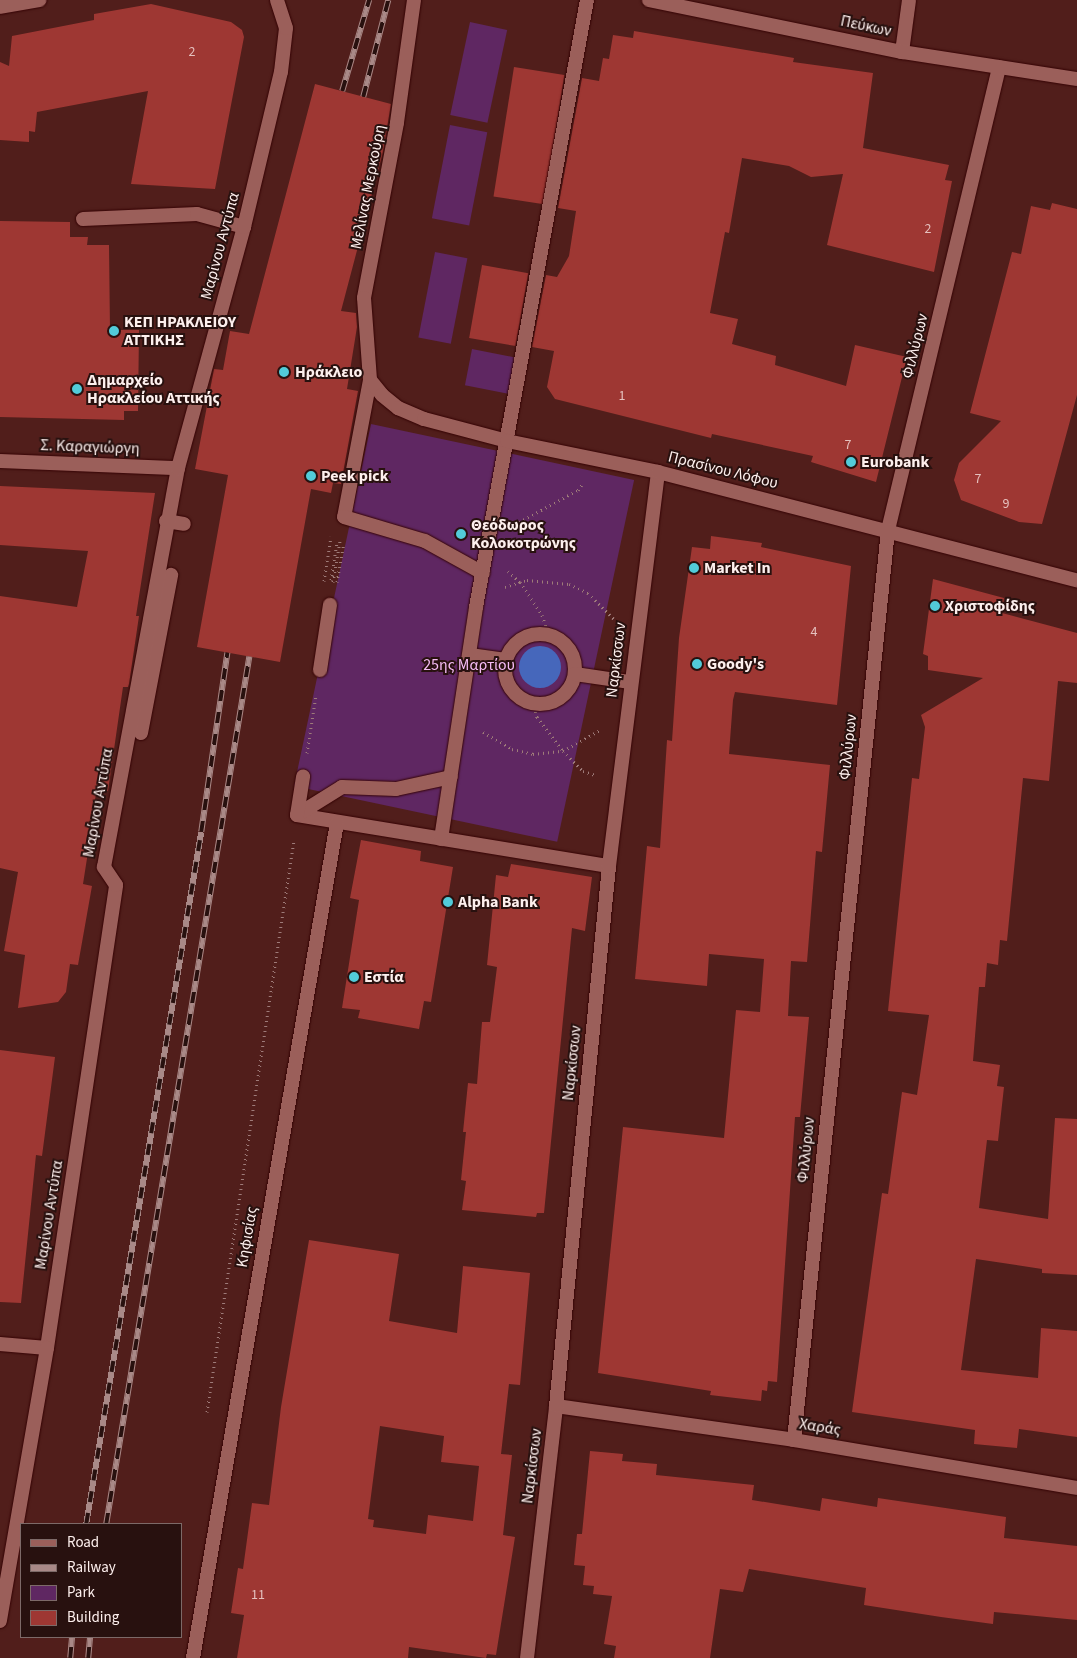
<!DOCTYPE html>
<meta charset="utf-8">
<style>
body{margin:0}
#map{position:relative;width:1077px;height:1658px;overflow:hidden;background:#511e1b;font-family:"Source Sans 3",sans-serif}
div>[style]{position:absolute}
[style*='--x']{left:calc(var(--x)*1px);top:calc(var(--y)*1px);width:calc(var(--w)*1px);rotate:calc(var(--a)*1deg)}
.green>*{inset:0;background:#5f2762;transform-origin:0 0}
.water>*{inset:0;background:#4667bb}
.round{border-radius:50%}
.building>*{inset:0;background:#9e3733;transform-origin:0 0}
.path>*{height:3px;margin-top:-1.5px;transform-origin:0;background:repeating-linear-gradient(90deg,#9e7b79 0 1px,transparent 0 5px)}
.roads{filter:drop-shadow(0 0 1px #350304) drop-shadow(0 0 1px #350304)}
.service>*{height:14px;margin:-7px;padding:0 7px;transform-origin:7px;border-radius:7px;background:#9b5f5a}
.pedestrian>*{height:14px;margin:-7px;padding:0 7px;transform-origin:7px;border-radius:7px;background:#9b5f5a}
.pedestrian>.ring{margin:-7px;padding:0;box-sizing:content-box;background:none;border:14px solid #9b5f5a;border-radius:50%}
.minor>*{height:14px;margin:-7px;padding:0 7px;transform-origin:7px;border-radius:7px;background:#9b5f5a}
.tertiary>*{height:14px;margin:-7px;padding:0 7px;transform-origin:7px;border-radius:7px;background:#9b5f5a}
.rail>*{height:5.5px;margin-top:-2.75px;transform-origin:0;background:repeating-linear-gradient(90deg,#28110f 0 11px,#a98987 0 22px);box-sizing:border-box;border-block:1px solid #a98987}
.dots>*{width:14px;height:14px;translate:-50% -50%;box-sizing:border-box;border:2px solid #28110f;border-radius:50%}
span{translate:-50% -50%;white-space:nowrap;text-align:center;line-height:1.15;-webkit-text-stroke:4px #28110f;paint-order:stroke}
.number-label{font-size:14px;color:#e5c1be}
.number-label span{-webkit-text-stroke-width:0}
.street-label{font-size:16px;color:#fdefed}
.poi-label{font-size:16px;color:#fdefed;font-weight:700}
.left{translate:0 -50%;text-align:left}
.park-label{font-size:16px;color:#f5bcf6}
.legend{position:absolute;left:20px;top:1523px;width:162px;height:115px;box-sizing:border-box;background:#28110f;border:1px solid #7d6a68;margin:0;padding:6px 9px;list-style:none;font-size:15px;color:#fdefed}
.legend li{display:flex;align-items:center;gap:10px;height:25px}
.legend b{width:25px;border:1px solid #7d6a68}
</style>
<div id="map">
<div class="green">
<div style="left:470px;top:22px;width:38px;height:95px;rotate:12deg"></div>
<div style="left:450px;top:125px;width:38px;height:95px;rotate:11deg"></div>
<div style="left:435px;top:252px;width:33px;height:87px;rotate:11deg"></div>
<div style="left:472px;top:349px;width:44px;height:37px;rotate:11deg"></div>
<div style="left:371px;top:424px;width:269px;height:370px;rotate:12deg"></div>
</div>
<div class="water">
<div class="round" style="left:519px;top:646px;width:42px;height:42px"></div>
</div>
<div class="building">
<div style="clip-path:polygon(151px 4px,231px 22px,242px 30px,244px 37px,215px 189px,131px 184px,148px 91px,37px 112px,35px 132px,29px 131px,29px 142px,0 140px,0 62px,9px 66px,12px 36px,94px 20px,94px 14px)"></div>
<div style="clip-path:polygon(634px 31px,794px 58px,793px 62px,873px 73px,863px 148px,949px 165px,945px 180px,952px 181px,934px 272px,827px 245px,843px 174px,811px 177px,789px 166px,742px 158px,729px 233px,725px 232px,710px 313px,738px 319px,732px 344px,776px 356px,775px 365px,846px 386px,855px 345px,907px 357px,876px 482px,811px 462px,813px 456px,712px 434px,711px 438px,555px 399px,547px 387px,554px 351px,532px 347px,546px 275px,557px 277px,569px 256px,576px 211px,558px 208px,582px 78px,599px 81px,603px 58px,609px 59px,613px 35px,633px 38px)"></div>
<div style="left:514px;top:67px;width:51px;height:131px;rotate:9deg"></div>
<div style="clip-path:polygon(315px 84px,391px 104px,383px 152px,341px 311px,356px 313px,357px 327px,347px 389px,358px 391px,341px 484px,333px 483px,331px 493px,311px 489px,280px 662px,197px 647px,228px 475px,195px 469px,214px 369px,223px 370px,230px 331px,249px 334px)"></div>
<div style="clip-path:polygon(1052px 203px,1077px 209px,1077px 395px,1042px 524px,1019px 522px,961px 500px,954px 480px,959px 463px,1001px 421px,970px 413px,1012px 252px,1021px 254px,1031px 206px,1050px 210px)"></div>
<div style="clip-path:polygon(0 221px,70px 222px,70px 237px,88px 237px,87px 245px,109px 245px,110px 330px,139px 330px,138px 411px,124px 411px,124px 420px,0 417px)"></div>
<div style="left:482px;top:265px;width:47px;height:74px;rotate:10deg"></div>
<div style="clip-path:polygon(0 486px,155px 493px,136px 616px,139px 616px,129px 684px,128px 687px,123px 687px,108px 791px,97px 790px,84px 851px,88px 852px,83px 884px,92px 886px,78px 965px,70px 964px,66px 992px,58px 1002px,18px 1008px,25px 955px,4px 951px,18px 872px,0 868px,0 596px,77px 607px,88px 551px,0 545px)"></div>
<div style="clip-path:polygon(711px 536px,762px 543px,761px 547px,851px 566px,837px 705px,735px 692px,733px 700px,729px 754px,830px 765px,822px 852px,816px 851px,807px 962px,791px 961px,788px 1016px,809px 1017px,800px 1117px,795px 1117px,777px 1382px,768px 1381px,767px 1391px,762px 1390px,761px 1401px,710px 1395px,711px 1391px,598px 1373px,623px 1127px,724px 1138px,736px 1010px,760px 1012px,764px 959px,709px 954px,707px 986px,635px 979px,647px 846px,660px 848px,667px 740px,672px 741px,679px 638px,692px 547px,710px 549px)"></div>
<div style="clip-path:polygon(933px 579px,1004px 598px,1002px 613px,1077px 633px,1077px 683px,1058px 681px,1049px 781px,1023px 778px,1007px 941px,1000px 940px,998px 965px,987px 963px,985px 987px,979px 987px,973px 1061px,1000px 1065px,997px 1086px,1004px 1087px,998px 1141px,987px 1140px,979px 1208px,1048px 1219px,1055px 1118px,1077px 1119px,1077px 1275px,1042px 1273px,1042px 1269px,976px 1259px,961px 1370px,1038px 1378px,1041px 1328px,1077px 1331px,1077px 1437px,1019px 1429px,1017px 1448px,974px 1444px,975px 1430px,852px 1412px,882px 1193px,888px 1194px,902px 1092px,917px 1095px,929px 1015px,888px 1011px,912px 778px,919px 779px,925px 727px,921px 715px,983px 678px,928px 670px,928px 656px,923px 654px)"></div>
<div style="clip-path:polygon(361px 840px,421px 851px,420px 861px,453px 867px,431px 1002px,424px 1001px,419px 1029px,358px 1018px,360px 1010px,342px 1008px,359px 900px,350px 898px)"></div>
<div style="clip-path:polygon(511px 864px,592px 877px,585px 931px,572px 928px,544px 1213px,537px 1213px,536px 1217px,462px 1210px,466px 1181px,461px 1180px,466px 1132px,463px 1132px,468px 1083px,477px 1084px,482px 1022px,490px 1022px,497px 967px,487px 965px,496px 875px,508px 877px)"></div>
<div style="clip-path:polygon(0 1050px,55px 1057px,42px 1156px,36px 1155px,21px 1303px,0 1302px)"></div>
<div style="clip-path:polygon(evenodd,309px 1240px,399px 1254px,389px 1321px,457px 1333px,463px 1266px,530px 1273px,520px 1385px,509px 1384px,501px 1454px,512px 1455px,503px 1535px,515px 1537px,496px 1655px,487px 1654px,486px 1658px,409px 1647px,408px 1658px,237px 1658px,244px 1615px,231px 1613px,238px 1568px,243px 1569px,252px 1503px,269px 1505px,281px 1407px,309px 1240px,380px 1426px,444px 1436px,441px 1462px,479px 1466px,473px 1521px,428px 1515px,426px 1534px,373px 1527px,374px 1520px,368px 1519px,380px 1426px)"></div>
<div style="clip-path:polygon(590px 1451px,623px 1454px,622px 1461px,657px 1464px,656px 1475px,754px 1485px,752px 1500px,820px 1511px,822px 1498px,877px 1507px,878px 1498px,1006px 1517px,1004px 1538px,1077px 1546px,1077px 1620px,994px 1612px,993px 1624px,941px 1617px,864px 1605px,866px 1588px,749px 1569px,743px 1592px,720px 1589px,710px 1658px,614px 1658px,616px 1646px,604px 1644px,612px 1596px,593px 1594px,594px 1586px,583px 1585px,585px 1566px,574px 1565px,577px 1534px,582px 1534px)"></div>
</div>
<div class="path">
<div style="--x:519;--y:522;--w:67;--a:-28.5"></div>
<div style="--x:578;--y:490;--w:9;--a:-54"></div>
<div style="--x:508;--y:571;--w:16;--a:43"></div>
<div style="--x:520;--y:582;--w:40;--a:56"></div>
<div style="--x:542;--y:615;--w:20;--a:70"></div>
<div style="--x:331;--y:580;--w:39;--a:-81"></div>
<div style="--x:324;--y:581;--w:45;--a:-81"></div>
<div style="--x:333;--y:582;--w:42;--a:-80.3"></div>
<div style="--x:337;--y:582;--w:39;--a:-80"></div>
<div style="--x:505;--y:587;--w:23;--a:-18"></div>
<div style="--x:527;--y:580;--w:42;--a:5.4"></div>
<div style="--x:569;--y:584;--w:21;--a:25"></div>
<div style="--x:588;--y:593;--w:37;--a:45"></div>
<div style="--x:532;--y:702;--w:16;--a:72"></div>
<div style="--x:537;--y:717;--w:43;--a:52.6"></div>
<div style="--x:563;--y:751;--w:28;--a:45"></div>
<div style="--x:583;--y:771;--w:13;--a:18"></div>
<div style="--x:483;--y:732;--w:34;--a:30"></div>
<div style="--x:512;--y:749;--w:22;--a:13"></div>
<div style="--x:533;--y:754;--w:30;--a:-6"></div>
<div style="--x:563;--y:751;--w:43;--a:-29.6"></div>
<div style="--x:307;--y:753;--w:59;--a:-81.2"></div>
<div style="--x:207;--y:1412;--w:579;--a:-81.35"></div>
</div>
<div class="roads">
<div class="service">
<div style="--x:83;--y:219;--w:114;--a:-2.5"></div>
<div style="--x:197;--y:214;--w:49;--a:15.5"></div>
</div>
<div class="pedestrian">
<div style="--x:370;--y:380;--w:139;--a:100.7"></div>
<div style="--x:344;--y:517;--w:84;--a:16.5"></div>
<div style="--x:425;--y:541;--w:66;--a:28.9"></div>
<div style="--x:166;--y:521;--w:18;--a:9"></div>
<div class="ring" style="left:505px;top:634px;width:56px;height:56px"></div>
<div style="--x:470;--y:655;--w:36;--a:8"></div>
<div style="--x:320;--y:670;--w:66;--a:-81.3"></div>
<div style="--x:575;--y:674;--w:56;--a:8.3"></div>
<div style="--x:141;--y:733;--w:161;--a:-79.2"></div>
<div style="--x:297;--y:815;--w:316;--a:9.3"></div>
<div style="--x:297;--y:815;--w:53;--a:-31.9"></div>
<div style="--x:342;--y:787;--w:54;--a:2.1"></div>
<div style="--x:396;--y:789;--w:56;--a:-12.3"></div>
<div style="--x:297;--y:815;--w:39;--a:-81"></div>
<div style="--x:441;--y:839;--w:235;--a:-81.4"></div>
<div style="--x:476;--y:607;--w:617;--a:-79.64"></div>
<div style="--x:47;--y:1348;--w:468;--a:-81.5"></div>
<div style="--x:116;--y:885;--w:22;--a:-124"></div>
<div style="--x:104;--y:867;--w:406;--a:-79.5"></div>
</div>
<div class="minor">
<div style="--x:0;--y:7;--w:40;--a:-10"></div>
<div style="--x:902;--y:52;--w:52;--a:-82.3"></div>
<div style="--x:0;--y:461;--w:178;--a:2.3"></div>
<div style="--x:178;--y:468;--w:250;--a:-74.7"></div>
<div style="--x:244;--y:227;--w:159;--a:-76.6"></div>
<div style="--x:281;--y:72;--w:44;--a:-83.5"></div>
<div style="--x:286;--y:28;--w:29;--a:-108"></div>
<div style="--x:0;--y:1344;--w:47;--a:4.9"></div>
<div style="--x:47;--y:1348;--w:277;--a:99.8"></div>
<div style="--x:556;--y:1406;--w:240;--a:8.1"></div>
<div style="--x:794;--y:1440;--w:287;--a:9.6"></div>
<div style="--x:794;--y:1440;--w:915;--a:-84.1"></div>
<div style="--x:888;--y:530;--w:476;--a:-76.5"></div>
<div style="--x:193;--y:1658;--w:847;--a:-80.22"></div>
<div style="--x:527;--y:1658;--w:254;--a:-83.4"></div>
<div style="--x:556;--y:1406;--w:543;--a:-84.39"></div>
<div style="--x:609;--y:866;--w:397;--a:-82.9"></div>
</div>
<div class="tertiary">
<div style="--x:414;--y:0;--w:124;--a:97.9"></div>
<div style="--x:397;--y:123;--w:178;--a:100.7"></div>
<div style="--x:364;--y:298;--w:82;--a:85.8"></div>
<div style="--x:370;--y:380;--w:19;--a:51"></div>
<div style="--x:382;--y:395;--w:21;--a:39"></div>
<div style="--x:398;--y:408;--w:28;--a:23"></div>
<div style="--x:424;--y:419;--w:86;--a:14.8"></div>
<div style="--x:507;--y:441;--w:154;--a:11.6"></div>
<div style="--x:658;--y:472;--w:433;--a:14.5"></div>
<div style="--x:649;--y:0;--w:258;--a:11.6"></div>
<div style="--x:902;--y:52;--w:177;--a:8.8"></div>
</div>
</div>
<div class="rail">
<div style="--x:342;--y:91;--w:95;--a:-73.5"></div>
<div style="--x:363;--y:97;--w:100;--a:-75.5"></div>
<div style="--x:86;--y:1524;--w:701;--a:-80.56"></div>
<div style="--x:201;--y:832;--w:181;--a:-81.7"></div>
<div style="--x:106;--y:1524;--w:879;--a:-80.63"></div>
<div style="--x:70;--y:1658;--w:21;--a:-85"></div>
<div style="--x:88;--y:1658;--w:21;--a:-85"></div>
</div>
<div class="dots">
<div style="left:114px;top:331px;background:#52cbd9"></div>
<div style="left:284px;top:372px;background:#52cbd9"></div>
<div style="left:77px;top:389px;background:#52cbd9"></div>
<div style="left:851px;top:462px;background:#52cbd9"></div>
<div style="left:311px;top:476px;background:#52cbd9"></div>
<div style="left:461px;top:534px;background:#52cbd9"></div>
<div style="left:694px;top:568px;background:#52cbd9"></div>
<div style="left:935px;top:606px;background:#52cbd9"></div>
<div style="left:697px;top:664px;background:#52cbd9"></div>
<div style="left:448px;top:902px;background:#52cbd9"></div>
<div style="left:354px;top:977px;background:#52cbd9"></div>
</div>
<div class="number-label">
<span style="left:192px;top:52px">2</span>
<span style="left:928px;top:229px">2</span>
<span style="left:622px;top:396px">1</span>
<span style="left:848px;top:445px">7</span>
<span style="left:978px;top:479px">7</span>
<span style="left:1006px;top:504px">9</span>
<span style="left:814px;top:632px">4</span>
<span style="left:258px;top:1595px">11</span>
</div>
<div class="street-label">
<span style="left:866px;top:26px;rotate:12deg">Πεύκων</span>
<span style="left:368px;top:187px;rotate:-79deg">Μελίνας Μερκούρη</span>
<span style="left:220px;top:246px;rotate:-75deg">Μαρίνου Αντύπα</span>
<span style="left:915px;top:346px;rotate:-76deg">Φιλλύρων</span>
<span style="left:90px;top:447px;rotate:2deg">Σ. Καραγιώργη</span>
<span style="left:723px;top:470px;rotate:14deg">Πρασίνου Λόφου</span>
<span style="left:616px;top:660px;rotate:-83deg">Ναρκίσσων</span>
<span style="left:848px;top:747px;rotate:-84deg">Φιλλύρων</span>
<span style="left:98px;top:803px;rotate:-80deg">Μαρίνου Αντύπα</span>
<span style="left:572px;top:1063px;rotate:-84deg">Ναρκίσσων</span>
<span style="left:806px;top:1150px;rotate:-84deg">Φιλλύρων</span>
<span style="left:49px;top:1215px;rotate:-81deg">Μαρίνου Αντύπα</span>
<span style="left:247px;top:1237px;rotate:-80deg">Κηφισίας</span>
<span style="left:820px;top:1427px;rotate:9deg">Χαράς</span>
<span style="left:532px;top:1466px;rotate:-83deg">Ναρκίσσων</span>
</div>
<div class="poi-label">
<span class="left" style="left:124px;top:331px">ΚΕΠ ΗΡΑΚΛΕΙΟΥ<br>ΑΤΤΙΚΗΣ</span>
<span class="left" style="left:295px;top:372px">Ηράκλειο</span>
<span class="left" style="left:87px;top:389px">Δημαρχείο<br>Ηρακλείου Αττικής</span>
<span class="left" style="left:861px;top:462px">Eurobank</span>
<span class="left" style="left:321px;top:476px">Peek pick</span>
<span class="left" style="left:471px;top:534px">Θεόδωρος<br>Κολοκοτρώνης</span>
<span class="left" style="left:704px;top:568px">Market In</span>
<span class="left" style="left:945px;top:606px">Χριστοφίδης</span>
<span class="left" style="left:707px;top:664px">Goody's</span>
<span class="left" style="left:458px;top:902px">Alpha Bank</span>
<span class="left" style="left:364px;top:977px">Εστία</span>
</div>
<div class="park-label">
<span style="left:469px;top:665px">25ης Μαρτίου</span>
</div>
<ul class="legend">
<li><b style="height:6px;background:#9b5f5a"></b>Road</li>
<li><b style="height:6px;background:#a98987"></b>Railway</li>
<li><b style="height:14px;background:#5f2762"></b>Park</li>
<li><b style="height:14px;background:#9e3733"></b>Building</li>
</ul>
</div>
